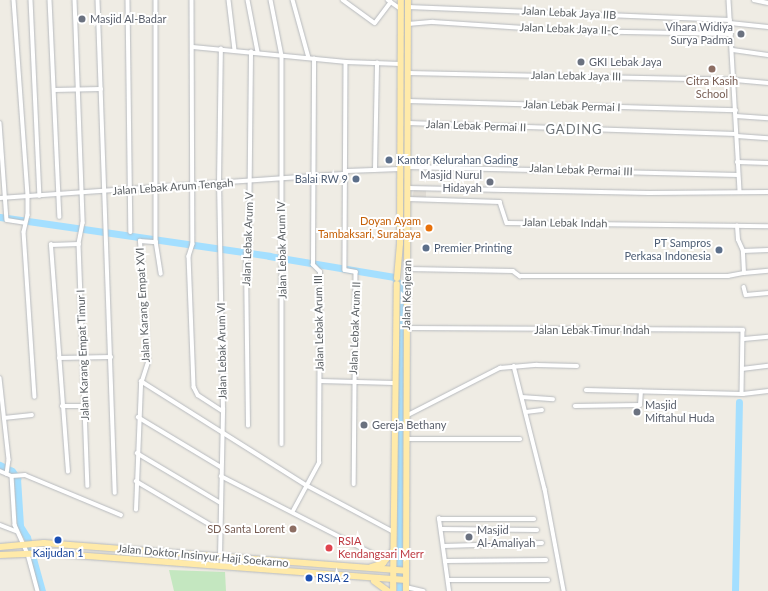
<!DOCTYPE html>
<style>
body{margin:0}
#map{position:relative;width:768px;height:591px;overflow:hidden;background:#efece4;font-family:Lato,sans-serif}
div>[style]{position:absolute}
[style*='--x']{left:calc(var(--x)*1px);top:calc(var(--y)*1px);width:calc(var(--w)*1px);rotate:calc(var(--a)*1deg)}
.education>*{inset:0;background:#e1ddd5}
.green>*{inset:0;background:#c4e7c0}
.river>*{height:7px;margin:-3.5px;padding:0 3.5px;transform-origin:3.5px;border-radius:3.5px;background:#a4dfff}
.roads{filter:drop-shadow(0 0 1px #b7babe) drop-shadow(0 0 1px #b7babe)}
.street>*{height:3.5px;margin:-1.75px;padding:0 1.75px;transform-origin:1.75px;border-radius:1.75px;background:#fff}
.primary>*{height:6px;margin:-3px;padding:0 3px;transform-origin:3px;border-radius:3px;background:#ffeaa9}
.dots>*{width:11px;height:11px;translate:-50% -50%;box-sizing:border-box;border:2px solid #fff;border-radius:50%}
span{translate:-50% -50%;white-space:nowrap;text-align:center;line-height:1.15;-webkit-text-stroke:4px #fff;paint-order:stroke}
.street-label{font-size:11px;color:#5c6165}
.worship-label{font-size:11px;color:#5b616d}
.left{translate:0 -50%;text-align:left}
.right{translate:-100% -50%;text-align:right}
.education-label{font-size:11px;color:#785e54}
.service-label{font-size:11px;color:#4e5e75}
.food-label{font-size:11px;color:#c56008}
.health-label{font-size:11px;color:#be3a42}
.transit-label{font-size:11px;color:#164399}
.quarter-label{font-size:13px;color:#6d7377;letter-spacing:1px}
</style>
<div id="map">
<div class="education">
<div style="clip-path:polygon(414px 189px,426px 189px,426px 199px,412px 199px)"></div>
</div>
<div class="green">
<div style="clip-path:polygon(169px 570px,225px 572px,226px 591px,174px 591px)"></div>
</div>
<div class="river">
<div style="--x:0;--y:217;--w:272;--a:8.2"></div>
<div style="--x:269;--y:256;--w:127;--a:9.5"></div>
<div style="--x:394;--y:277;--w:12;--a:55"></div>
<div style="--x:401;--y:287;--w:304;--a:90.2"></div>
<div style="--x:0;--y:465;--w:13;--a:27"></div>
<div style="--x:12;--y:471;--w:9;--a:54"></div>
<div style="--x:17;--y:478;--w:48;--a:86.4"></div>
<div style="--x:20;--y:526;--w:13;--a:58"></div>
<div style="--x:27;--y:537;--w:56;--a:74.5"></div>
<div style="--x:735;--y:591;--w:189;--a:-88.8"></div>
</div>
<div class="roads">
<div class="street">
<div style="--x:14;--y:0;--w:197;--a:85.9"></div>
<div style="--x:28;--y:197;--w:18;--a:90"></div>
<div style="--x:28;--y:215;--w:17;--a:103"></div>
<div style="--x:24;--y:232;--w:165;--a:86.2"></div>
<div style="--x:31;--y:0;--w:196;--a:87.4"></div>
<div style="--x:50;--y:0;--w:217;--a:87.4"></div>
<div style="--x:75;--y:0;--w:223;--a:87.9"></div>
<div style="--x:83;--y:223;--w:21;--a:101"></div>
<div style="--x:79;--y:244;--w:242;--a:87.9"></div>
<div style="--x:98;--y:0;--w:493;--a:88"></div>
<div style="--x:128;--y:0;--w:232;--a:89.3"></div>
<div style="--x:156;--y:0;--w:241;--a:90"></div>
<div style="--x:156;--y:241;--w:33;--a:81"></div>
<div style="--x:192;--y:0;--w:244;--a:89.8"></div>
<div style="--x:193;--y:244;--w:13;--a:108"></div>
<div style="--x:189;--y:256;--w:131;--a:87.8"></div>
<div style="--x:194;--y:387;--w:9;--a:63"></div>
<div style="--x:198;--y:395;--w:30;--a:33"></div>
<div style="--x:229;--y:0;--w:50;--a:83.2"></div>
<div style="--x:248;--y:0;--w:53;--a:79.1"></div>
<div style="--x:271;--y:0;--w:57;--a:78.9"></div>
<div style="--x:282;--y:56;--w:388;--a:90"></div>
<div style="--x:293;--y:0;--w:60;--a:74.6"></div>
<div style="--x:343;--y:0;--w:39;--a:36"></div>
<div style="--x:375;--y:23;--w:26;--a:-53"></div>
<div style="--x:388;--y:0;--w:16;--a:35"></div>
<div style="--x:729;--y:0;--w:192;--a:86.7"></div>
<div style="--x:754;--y:0;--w:14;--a:12"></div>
<div style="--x:408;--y:7;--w:322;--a:2.3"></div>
<div style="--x:730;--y:23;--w:38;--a:6"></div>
<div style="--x:408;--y:24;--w:25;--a:-5"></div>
<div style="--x:433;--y:22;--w:141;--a:3.7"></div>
<div style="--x:574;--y:31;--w:157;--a:1.1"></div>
<div style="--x:193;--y:47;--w:154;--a:5.6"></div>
<div style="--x:346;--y:62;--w:55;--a:2.1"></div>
<div style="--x:733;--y:50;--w:35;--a:8"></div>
<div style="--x:346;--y:62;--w:208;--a:90.3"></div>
<div style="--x:345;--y:270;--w:11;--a:10"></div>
<div style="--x:356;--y:272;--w:212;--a:90.5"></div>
<div style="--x:408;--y:73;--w:327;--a:1.2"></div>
<div style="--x:735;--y:80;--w:33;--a:5"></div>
<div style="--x:54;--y:90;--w:47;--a:-1.2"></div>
<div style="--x:408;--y:101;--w:328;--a:1.6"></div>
<div style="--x:736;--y:116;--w:32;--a:4"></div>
<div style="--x:0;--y:123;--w:97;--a:85.9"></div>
<div style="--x:7;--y:220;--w:18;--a:9"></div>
<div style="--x:408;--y:123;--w:328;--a:1.9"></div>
<div style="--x:737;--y:136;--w:31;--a:4"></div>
<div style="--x:737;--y:162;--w:31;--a:2"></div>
<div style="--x:408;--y:167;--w:330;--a:1.4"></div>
<div style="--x:375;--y:170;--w:107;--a:-88.9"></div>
<div style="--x:347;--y:171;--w:53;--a:-2.2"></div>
<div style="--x:408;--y:188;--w:241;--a:1.2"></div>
<div style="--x:649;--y:193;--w:119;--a:-0.5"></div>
<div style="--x:0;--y:198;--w:347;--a:-4"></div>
<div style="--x:408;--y:199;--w:92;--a:1.9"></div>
<div style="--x:500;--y:202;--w:22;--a:72"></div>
<div style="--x:507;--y:223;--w:261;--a:0.7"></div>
<div style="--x:743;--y:251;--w:25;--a:-2"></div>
<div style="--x:408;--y:269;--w:105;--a:1.1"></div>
<div style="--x:513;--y:271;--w:9;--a:36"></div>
<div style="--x:520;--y:276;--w:208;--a:0"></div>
<div style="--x:728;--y:276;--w:16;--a:-11"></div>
<div style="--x:744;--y:273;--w:22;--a:-93"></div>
<div style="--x:743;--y:251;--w:12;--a:-114"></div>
<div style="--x:738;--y:240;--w:14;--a:-94"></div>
<div style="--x:744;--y:273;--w:24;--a:-5"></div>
<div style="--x:744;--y:287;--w:8;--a:76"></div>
<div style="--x:746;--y:295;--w:22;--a:-5"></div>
<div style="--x:407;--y:328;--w:336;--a:0.3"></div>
<div style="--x:743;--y:330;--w:64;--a:90.9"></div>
<div style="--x:744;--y:339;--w:24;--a:-5"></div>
<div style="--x:59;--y:358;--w:52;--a:-1.1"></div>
<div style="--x:514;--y:366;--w:127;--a:75.9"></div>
<div style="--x:545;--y:489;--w:104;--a:79.4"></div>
<div style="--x:742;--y:369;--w:26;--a:-7"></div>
<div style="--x:0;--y:378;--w:82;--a:83.7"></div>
<div style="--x:9;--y:460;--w:14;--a:98"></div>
<div style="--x:141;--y:381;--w:197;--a:32.2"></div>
<div style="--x:308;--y:486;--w:95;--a:28.2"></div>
<div style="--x:320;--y:381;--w:74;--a:1.5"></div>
<div style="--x:586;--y:390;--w:157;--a:1.5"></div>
<div style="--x:743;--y:394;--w:25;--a:-7"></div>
<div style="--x:522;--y:397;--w:31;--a:4"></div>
<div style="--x:62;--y:406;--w:23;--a:0"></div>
<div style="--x:575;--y:406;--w:65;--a:-0.9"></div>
<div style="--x:640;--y:405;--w:13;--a:-86"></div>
<div style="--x:526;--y:412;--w:16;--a:-7"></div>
<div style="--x:406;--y:416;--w:106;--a:-27.1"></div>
<div style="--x:500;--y:368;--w:37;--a:-5"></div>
<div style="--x:537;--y:365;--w:40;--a:1.4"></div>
<div style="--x:138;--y:417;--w:97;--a:31.1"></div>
<div style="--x:4;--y:418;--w:28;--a:-6"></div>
<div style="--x:248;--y:426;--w:172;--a:-90.7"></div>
<div style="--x:246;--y:254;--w:9;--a:-72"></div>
<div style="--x:249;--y:245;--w:193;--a:-89.4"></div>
<div style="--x:406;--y:439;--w:114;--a:0"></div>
<div style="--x:137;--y:453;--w:98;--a:30.8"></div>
<div style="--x:0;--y:471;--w:13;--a:23"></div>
<div style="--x:68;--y:472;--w:228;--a:-94.3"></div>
<div style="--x:51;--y:245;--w:28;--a:-2"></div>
<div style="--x:12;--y:476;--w:49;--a:86.5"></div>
<div style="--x:15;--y:525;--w:32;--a:66"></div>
<div style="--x:28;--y:554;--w:38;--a:75"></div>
<div style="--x:12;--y:476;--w:13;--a:-4"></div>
<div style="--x:25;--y:475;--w:104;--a:22.6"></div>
<div style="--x:221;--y:476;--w:184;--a:27.1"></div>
<div style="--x:136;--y:481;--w:99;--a:30.5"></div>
<div style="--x:136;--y:510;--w:126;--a:-87.7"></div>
<div style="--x:141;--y:384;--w:23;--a:-72"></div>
<div style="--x:148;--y:362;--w:121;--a:-93.8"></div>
<div style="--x:140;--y:241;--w:16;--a:4"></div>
<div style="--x:293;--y:511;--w:55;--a:-61.6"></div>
<div style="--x:319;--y:463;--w:191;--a:-89.7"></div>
<div style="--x:320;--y:272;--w:10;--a:-135"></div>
<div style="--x:313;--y:265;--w:206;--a:-89.7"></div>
<div style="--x:0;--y:525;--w:17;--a:21"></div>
<div style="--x:441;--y:529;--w:96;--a:0.6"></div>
<div style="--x:444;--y:546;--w:98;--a:-1.8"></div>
<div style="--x:220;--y:557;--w:148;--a:-88.8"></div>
<div style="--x:223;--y:409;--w:225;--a:-91"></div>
<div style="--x:219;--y:184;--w:135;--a:-89.2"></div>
<div style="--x:446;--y:561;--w:100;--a:-0.6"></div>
<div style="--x:448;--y:580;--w:100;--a:0"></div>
<div style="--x:406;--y:587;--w:18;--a:13"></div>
<div style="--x:449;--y:591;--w:73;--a:-97.9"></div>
<div style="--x:439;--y:519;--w:95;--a:0"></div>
</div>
<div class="primary">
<div style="--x:397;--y:278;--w:35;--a:-85"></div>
<div style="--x:400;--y:243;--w:243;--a:-89.8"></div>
<div style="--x:0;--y:547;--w:44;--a:-5.2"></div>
<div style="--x:44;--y:543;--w:363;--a:4.4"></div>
<div style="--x:0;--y:555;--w:48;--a:-2.4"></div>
<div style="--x:48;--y:553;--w:359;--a:4.3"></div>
<div style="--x:371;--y:567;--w:13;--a:-18"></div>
<div style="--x:383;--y:563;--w:14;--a:-51"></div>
<div style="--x:374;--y:581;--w:17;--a:36"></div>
<div style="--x:393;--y:591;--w:307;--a:-89.3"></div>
<div style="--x:406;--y:591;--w:591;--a:-89.81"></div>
</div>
</div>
<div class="dots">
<div style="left:82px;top:19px;background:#6b7280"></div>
<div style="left:741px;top:34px;background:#6b7280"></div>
<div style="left:581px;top:62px;background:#6b7280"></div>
<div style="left:712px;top:69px;background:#8d6e63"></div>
<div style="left:389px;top:160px;background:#5c6f8a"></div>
<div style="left:356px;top:179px;background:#5c6f8a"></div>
<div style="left:490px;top:182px;background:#6b7280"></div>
<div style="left:429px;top:228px;background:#e8710a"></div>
<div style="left:426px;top:248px;background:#5c6f8a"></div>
<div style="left:719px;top:250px;background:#5c6f8a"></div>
<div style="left:637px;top:412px;background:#6b7280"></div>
<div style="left:364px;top:425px;background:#6b7280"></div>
<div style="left:293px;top:529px;background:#8d6e63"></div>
<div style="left:469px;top:537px;background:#6b7280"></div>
<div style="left:58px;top:540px;background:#1a4fb4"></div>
<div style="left:329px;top:548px;background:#e0444e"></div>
<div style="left:309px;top:578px;background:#1a4fb4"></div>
</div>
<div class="street-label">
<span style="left:569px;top:13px;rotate:3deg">Jalan Lebak Jaya IIB</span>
<span style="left:569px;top:29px;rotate:2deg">Jalan Lebak Jaya II-C</span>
<span style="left:576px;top:76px;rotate:1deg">Jalan Lebak Jaya III</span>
<span style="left:572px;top:106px;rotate:2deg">Jalan Lebak Permai I</span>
<span style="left:476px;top:126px;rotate:2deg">Jalan Lebak Permai II</span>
<span style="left:581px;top:170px;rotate:2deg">Jalan Lebak Permai III</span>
<span style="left:173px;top:187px;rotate:-4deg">Jalan Lebak Arum Tengah</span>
<span style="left:565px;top:223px;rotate:1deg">Jalan Lebak Indah</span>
<span style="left:248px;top:239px;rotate:-88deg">Jalan Lebak Arum V</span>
<span style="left:282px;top:250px;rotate:-91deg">Jalan Lebak Arum IV</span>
<span style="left:407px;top:295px;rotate:-89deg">Jalan Kenjeran</span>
<span style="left:143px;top:305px;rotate:-93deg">Jalan Karang Empat XVI</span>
<span style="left:319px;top:323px;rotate:-91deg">Jalan Lebak Arum III</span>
<span style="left:355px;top:328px;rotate:-88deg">Jalan Lebak Arum II</span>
<span style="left:592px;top:330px">Jalan Lebak Timur Indah</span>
<span style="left:222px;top:351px;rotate:-91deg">Jalan Lebak Arum VI</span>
<span style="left:83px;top:355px;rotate:-92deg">Jalan Karang Empat Timur I</span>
<span style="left:203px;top:556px;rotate:5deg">Jalan Doktor Insinyur Haji Soekarno</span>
</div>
<div class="worship-label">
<span class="left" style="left:90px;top:19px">Masjid Al-Badar</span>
<span class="right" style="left:733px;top:34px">Vihara Widiya<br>Surya Padma</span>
<span class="left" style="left:589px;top:62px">GKI Lebak Jaya</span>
<span class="right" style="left:482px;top:182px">Masjid Nurul<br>Hidayah</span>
<span class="left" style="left:645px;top:412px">Masjid<br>Miftahul Huda</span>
<span class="left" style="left:372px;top:425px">Gereja Bethany</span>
<span class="left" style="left:477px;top:537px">Masjid<br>Al-Amaliyah</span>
</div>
<div class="education-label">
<span style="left:712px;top:88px">Citra Kasih<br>School</span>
<span class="right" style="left:285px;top:529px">SD Santa Lorent</span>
</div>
<div class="service-label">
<span class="left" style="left:397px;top:160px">Kantor Kelurahan Gading</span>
<span class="right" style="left:348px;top:179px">Balai RW 9</span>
<span class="right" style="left:711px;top:250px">PT Sampros<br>Perkasa Indonesia</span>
<span class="left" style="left:434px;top:248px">Premier Printing</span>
</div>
<div class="food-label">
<span class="right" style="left:421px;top:228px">Doyan Ayam<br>Tambaksari, Surabaya</span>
</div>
<div class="health-label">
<span class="left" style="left:338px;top:548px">RSIA<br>Kendangsari Merr</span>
</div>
<div class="transit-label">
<span style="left:58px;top:553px">Kaijudan 1</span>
<span class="left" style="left:317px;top:578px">RSIA 2</span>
</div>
<div class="quarter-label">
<span style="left:574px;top:129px">GADING</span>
</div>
</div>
